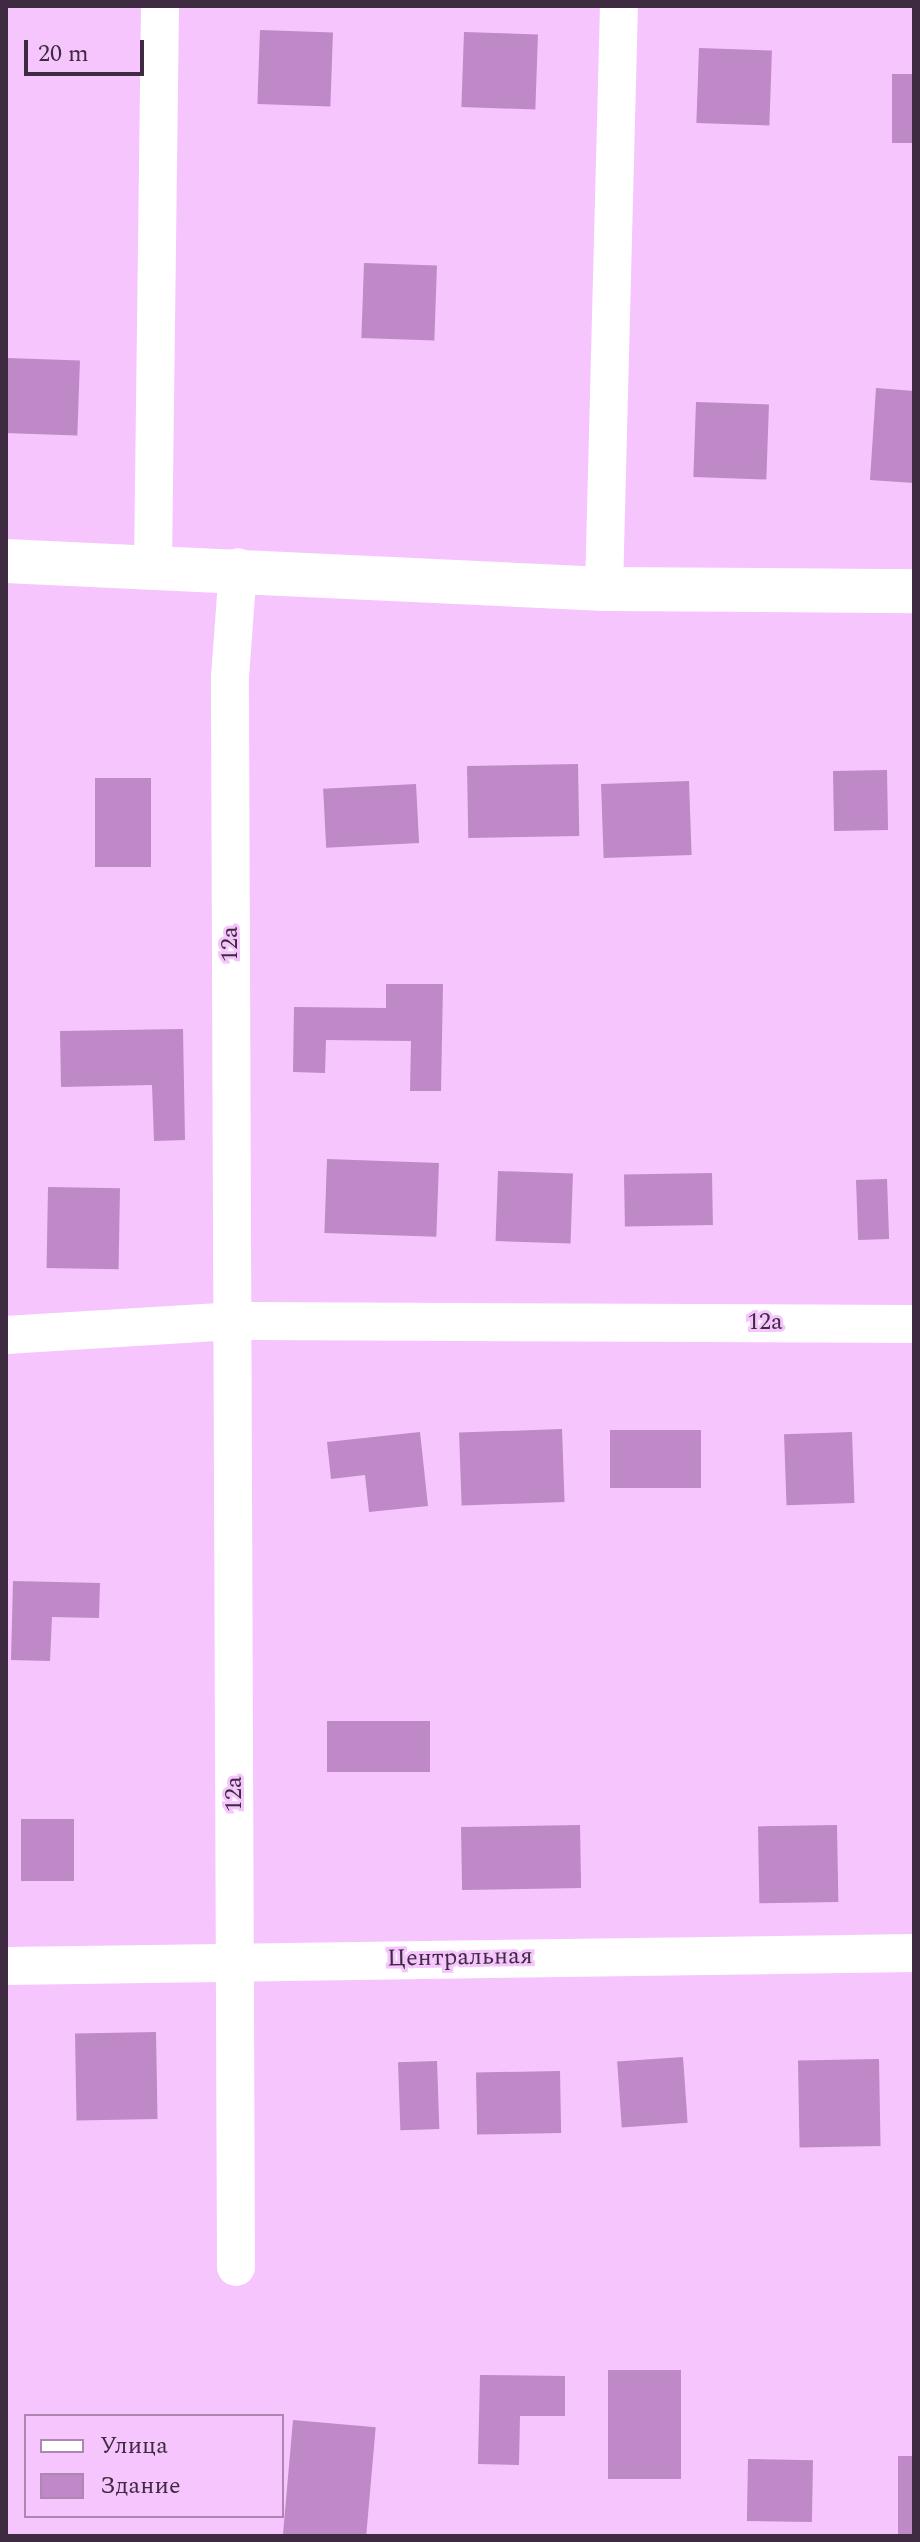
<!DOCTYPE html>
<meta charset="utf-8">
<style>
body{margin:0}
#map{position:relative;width:920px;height:2542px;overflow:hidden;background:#f6c5fd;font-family:Spectral,serif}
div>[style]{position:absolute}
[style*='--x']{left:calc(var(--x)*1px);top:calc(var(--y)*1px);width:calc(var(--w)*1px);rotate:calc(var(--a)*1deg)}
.building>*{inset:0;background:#bf88c7;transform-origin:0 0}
.street>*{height:38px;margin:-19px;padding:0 19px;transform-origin:19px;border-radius:19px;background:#fff}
.secondary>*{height:44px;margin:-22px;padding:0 22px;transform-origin:22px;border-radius:22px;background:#fff}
span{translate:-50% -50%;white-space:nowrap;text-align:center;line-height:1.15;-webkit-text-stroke:6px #f6c5fd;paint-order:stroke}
.street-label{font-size:24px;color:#3f2b41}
.frame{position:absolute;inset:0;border:8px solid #3f2b41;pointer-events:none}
.legend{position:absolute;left:24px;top:2414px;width:260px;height:104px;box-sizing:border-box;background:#f6c5fd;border:2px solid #ad87b2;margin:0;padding:10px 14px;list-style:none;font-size:24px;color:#3f2b41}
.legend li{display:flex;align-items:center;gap:16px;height:40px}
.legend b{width:40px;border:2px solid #ad87b2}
.scale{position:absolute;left:24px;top:40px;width:120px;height:36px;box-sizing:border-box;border:4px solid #3f2b41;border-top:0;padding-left:10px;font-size:24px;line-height:28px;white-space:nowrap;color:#3f2b41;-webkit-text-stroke:6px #f6c5fd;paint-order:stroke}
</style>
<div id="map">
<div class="building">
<div style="left:260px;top:30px;width:73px;height:74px;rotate:2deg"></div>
<div style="left:464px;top:32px;width:74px;height:75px;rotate:2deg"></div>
<div style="left:699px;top:48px;width:73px;height:75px;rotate:2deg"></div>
<div style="left:914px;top:74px;width:69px;height:22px;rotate:90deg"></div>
<div style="left:364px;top:263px;width:73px;height:75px;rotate:2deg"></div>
<div style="left:7px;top:358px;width:73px;height:75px;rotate:2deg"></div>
<div style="clip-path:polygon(876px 388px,914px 391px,914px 483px,870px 480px)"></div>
<div style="left:696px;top:402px;width:73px;height:75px;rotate:2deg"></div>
<div style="left:578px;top:764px;width:72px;height:111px;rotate:89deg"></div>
<div style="left:887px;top:770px;width:60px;height:54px;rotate:89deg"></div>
<div style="left:95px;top:778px;width:56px;height:89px"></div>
<div style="left:689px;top:781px;width:74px;height:88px;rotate:88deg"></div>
<div style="left:416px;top:784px;width:59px;height:93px;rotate:87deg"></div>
<div style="clip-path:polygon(386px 984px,443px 984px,441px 1091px,410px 1091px,411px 1041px,326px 1040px,325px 1073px,293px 1072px,294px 1007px,386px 1008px)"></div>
<div style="clip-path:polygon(183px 1029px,185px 1140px,154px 1141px,152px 1085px,61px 1087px,60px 1031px)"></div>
<div style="left:327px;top:1159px;width:112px;height:74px;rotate:2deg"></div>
<div style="left:498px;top:1171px;width:75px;height:70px;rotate:2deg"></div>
<div style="left:712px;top:1173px;width:52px;height:88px;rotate:89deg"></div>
<div style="left:887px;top:1179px;width:60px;height:31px;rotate:88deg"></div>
<div style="left:48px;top:1187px;width:72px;height:81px;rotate:1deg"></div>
<div style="left:562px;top:1429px;width:73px;height:103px;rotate:88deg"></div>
<div style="left:610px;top:1430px;width:91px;height:58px"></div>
<div style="clip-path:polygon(420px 1432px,428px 1506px,369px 1512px,365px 1475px,331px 1479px,327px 1442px)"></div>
<div style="left:852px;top:1432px;width:71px;height:68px;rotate:88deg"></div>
<div style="clip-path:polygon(13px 1581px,100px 1583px,99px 1618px,52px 1617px,50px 1661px,11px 1660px)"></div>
<div style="left:430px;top:1721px;width:51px;height:103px;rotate:90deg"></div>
<div style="left:21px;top:1819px;width:53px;height:62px"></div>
<div style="left:580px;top:1825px;width:63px;height:119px;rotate:89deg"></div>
<div style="left:837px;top:1825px;width:77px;height:79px;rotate:89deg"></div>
<div style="left:156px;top:2032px;width:87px;height:81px;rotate:89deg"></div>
<div style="left:683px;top:2057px;width:66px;height:66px;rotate:86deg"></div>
<div style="left:879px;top:2059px;width:87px;height:81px;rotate:89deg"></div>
<div style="left:437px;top:2061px;width:68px;height:39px;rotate:88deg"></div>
<div style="left:560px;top:2071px;width:62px;height:84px;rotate:89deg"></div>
<div style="left:608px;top:2370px;width:73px;height:109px"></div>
<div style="clip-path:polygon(480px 2375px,565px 2376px,565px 2416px,520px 2416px,519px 2465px,478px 2464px)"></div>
<div style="left:293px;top:2420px;width:83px;height:116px;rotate:5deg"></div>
<div style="left:898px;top:2456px;width:16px;height:80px"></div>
<div style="left:748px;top:2459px;width:65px;height:62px;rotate:1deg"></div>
</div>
<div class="street">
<div style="--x:153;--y:564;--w:558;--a:-89.28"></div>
<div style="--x:604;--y:589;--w:583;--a:-88.53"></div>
<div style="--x:6;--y:1335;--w:227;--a:-3.5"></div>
<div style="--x:233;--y:1321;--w:681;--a:0.25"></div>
<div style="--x:6;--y:1966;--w:908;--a:-0.82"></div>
<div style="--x:236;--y:2267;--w:1590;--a:-90.22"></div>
<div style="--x:230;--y:677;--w:110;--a:-85.8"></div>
</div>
<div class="secondary">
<div style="--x:6;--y:561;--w:599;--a:2.68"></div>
<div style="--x:604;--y:589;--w:310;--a:0.4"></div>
</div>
<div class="street-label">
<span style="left:231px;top:944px;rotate:-90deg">12а</span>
<span style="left:765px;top:1323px">12а</span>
<span style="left:235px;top:1794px;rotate:-90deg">12а</span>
<span style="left:460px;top:1958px;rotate:-1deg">Центральная</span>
</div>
<div class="frame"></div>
<ul class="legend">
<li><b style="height:10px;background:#fff"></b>Улица</li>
<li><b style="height:22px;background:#bf88c7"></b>Здание</li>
</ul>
<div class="scale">20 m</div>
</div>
